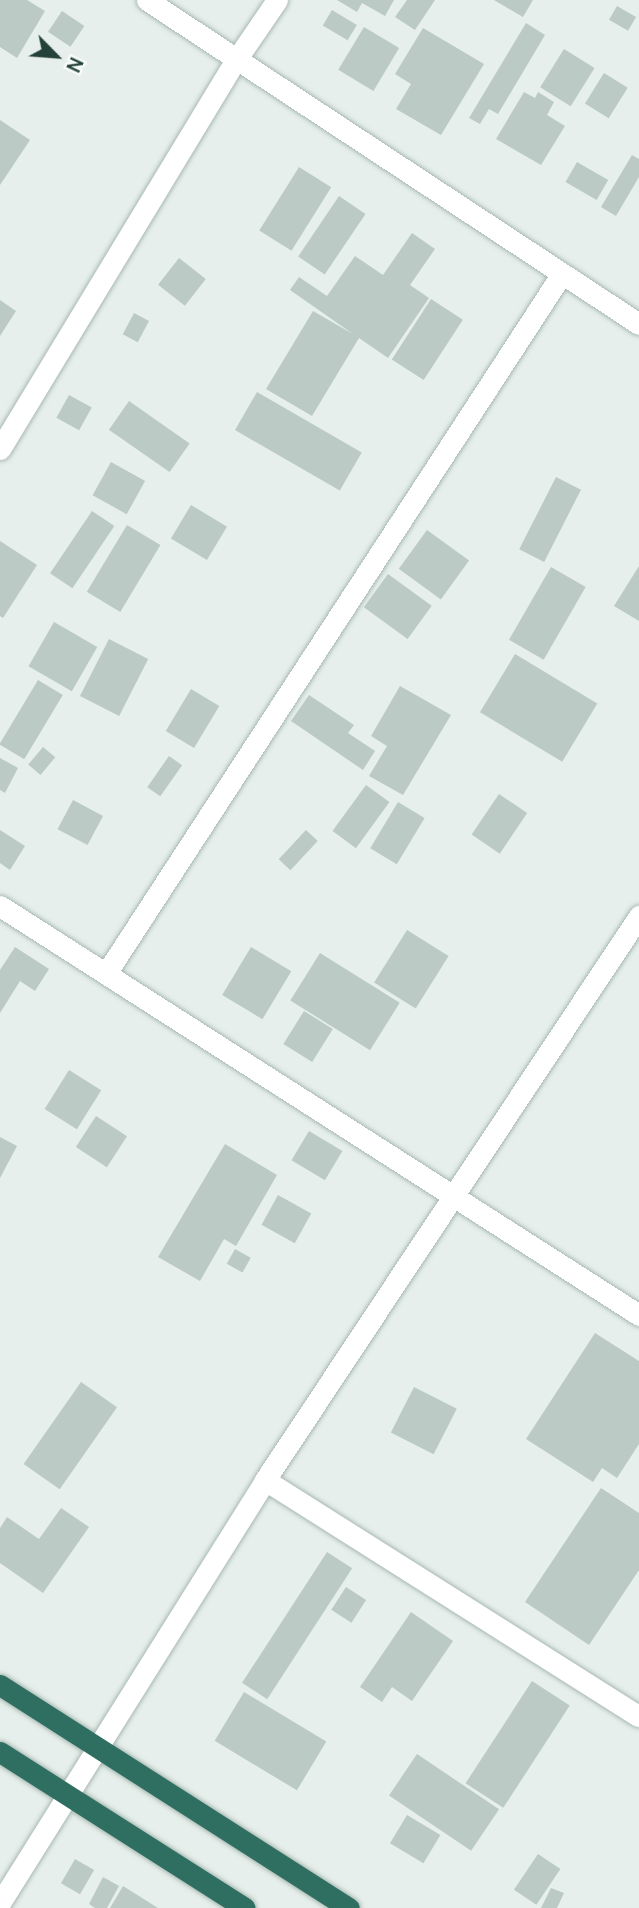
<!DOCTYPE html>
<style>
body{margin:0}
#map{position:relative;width:639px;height:1908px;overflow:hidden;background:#e6efeb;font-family:Manrope,sans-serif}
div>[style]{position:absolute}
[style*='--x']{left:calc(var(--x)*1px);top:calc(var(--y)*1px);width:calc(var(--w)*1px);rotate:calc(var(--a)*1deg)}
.building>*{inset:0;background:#bbcac4;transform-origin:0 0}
.roads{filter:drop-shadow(0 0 2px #a8b8b2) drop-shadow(0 0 2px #a8b8b2)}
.street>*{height:21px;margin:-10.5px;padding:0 10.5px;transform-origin:10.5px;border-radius:10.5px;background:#fff}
.highway>*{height:21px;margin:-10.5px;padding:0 10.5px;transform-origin:10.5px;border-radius:10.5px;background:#2f6f62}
span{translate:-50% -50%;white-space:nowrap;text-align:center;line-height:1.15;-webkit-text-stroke:6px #f7fbf9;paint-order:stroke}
.north{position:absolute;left:21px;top:21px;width:70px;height:70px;-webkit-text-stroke:5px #f7fbf9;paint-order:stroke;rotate:115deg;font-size:19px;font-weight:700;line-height:28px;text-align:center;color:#24423a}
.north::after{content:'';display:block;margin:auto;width:24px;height:32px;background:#24423a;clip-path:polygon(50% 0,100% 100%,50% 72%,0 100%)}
</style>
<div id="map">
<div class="building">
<div style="clip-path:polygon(0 0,27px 0,45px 11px,17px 58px,0 47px)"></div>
<div style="clip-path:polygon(337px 0,394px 0,385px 16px,362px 3px,357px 12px)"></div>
<div style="clip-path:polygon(407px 0,435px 0,415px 30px,395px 17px)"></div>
<div style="clip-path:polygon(494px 0,533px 0,523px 17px)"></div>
<div style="left:617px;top:6px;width:22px;height:16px;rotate:30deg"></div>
<div style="left:332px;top:10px;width:29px;height:18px;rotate:31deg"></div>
<div style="left:62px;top:11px;width:27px;height:25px;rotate:34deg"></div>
<div style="clip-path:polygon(526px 23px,545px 35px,498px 114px,489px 109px,480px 124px,469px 118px)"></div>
<div style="left:364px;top:27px;width:41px;height:50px;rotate:31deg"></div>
<div style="clip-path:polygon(423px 28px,484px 64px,441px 135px,396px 109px,411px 84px,395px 74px)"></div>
<div style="left:564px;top:49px;width:36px;height:45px;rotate:32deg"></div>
<div style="left:604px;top:73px;width:28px;height:36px;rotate:32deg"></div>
<div style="clip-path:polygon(524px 92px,535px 98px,538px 92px,554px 102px,547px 115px,565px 126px,541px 165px,496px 139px)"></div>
<div style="clip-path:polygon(0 120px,30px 140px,0 185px)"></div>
<div style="clip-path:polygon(632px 155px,639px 159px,639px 177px,616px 216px,601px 207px)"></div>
<div style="left:577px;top:162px;width:36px;height:23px;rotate:30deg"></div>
<div style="left:299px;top:167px;width:38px;height:75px;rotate:32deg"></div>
<div style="left:339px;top:196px;width:32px;height:73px;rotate:34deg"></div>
<div style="clip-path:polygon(412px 233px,435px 249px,410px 285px,429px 298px,388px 358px,359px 338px,312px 416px,266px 389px,313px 311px,353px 334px,290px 290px,299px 277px,327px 296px,355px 256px,383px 275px)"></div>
<div style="left:179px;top:258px;width:34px;height:34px;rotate:38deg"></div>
<div style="left:431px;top:299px;width:38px;height:72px;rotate:33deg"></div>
<div style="clip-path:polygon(0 300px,16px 311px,0 336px)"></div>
<div style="left:134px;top:313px;width:17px;height:24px;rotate:28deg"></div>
<div style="left:257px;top:392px;width:121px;height:44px;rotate:30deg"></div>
<div style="left:69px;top:395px;width:26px;height:26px;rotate:29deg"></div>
<div style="left:129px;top:401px;width:74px;height:35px;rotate:35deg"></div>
<div style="left:111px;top:462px;width:39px;height:38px;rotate:29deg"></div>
<div style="left:556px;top:477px;width:28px;height:81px;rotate:27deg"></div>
<div style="left:191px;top:505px;width:42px;height:39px;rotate:31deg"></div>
<div style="left:92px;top:511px;width:27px;height:75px;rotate:34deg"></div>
<div style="left:127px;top:525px;width:39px;height:78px;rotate:31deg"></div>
<div style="left:427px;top:530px;width:52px;height:48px;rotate:36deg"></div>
<div style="clip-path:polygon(0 541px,37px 565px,3px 618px,0 616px)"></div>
<div style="clip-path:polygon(639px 566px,639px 621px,614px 606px)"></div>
<div style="left:551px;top:567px;width:40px;height:84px;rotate:30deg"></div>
<div style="left:388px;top:574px;width:54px;height:41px;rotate:36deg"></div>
<div style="left:54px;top:622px;width:50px;height:51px;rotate:30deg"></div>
<div style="left:109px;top:639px;width:44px;height:64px;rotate:27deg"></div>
<div style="left:515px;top:654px;width:96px;height:68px;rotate:31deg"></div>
<div style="left:38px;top:680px;width:29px;height:75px;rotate:31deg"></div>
<div style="clip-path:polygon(400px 686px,451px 715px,403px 795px,369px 776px,387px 746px,371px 736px)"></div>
<div style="left:191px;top:689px;width:33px;height:49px;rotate:31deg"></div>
<div style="clip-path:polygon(309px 695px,354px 725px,348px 733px,375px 751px,363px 770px,291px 721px)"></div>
<div style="left:43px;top:747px;width:16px;height:23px;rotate:40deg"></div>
<div style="left:169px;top:756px;width:16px;height:38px;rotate:35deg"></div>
<div style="clip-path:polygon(0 758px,18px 768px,5px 793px,0 790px)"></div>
<div style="left:366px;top:785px;width:29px;height:57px;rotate:36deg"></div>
<div style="left:499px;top:794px;width:34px;height:49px;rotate:34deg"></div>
<div style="left:73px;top:800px;width:34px;height:33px;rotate:28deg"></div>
<div style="left:398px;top:802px;width:31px;height:54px;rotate:31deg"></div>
<div style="clip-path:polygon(0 830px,25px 846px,10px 870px,0 863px)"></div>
<div style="left:306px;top:830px;width:16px;height:40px;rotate:43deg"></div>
<div style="left:407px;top:930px;width:49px;height:62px;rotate:32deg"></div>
<div style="clip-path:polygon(15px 947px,49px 969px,35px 991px,20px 981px,0 1013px,0 970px)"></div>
<div style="left:251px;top:947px;width:47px;height:56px;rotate:31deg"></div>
<div style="left:320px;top:953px;width:94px;height:56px;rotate:32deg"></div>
<div style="left:304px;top:1011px;width:34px;height:39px;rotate:32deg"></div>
<div style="left:69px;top:1070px;width:38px;height:46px;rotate:32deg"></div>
<div style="left:96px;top:1116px;width:37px;height:37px;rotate:33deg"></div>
<div style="left:309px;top:1131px;width:39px;height:34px;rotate:31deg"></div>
<div style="clip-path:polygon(0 1137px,17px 1146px,0 1178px)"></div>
<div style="clip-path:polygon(225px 1144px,277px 1175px,236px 1246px,224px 1239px,200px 1281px,158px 1257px)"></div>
<div style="left:278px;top:1195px;width:38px;height:34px;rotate:29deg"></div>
<div style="left:235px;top:1249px;width:18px;height:17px;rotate:29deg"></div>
<div style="clip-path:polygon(595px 1333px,639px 1361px,639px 1444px,617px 1478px,602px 1468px,593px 1482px,526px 1439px)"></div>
<div style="left:81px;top:1382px;width:44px;height:100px;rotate:35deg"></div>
<div style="left:414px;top:1387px;width:48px;height:51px;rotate:27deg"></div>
<div style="clip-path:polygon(601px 1488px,639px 1513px,639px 1570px,589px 1645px,525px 1602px)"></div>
<div style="clip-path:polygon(61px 1508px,89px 1527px,43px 1593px,0 1563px,0 1528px,7px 1517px,39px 1539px)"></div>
<div style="left:327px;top:1552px;width:30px;height:156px;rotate:33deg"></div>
<div style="left:346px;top:1587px;width:24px;height:27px;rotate:33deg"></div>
<div style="clip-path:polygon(411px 1612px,453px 1641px,412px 1701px,392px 1687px,382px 1702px,360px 1687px)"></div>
<div style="left:532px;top:1681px;width:45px;height:122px;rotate:33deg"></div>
<div style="left:244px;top:1692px;width:96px;height:57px;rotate:31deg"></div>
<div style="left:417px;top:1754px;width:99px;height:50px;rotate:34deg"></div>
<div style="left:407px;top:1815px;width:39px;height:33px;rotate:31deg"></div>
<div style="left:538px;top:1854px;width:27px;height:43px;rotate:34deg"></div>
<div style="left:75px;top:1859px;width:22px;height:28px;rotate:30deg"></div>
<div style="clip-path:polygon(103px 1877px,119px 1886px,107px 1908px,95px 1908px,89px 1904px)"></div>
<div style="clip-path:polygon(123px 1886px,158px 1908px,110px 1908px)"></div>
<div style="clip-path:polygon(551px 1888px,564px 1893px,557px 1908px,541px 1908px)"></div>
</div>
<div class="roads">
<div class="street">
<div style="--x:147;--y:0;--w:589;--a:33.37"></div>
<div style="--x:0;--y:449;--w:455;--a:-58.8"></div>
<div style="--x:236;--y:60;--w:73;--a:-55.7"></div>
<div style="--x:0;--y:906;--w:759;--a:32.62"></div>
<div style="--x:107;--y:972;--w:832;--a:-56.92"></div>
<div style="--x:265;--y:1480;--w:442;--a:32.3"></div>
<div style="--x:0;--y:1903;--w:499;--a:-57.9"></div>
<div style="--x:265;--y:1480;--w:677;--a:-56.45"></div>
</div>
<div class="highway">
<div style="--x:0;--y:1685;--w:414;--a:32.6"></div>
<div style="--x:0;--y:1752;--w:290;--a:32.5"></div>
</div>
</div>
<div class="north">N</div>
</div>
